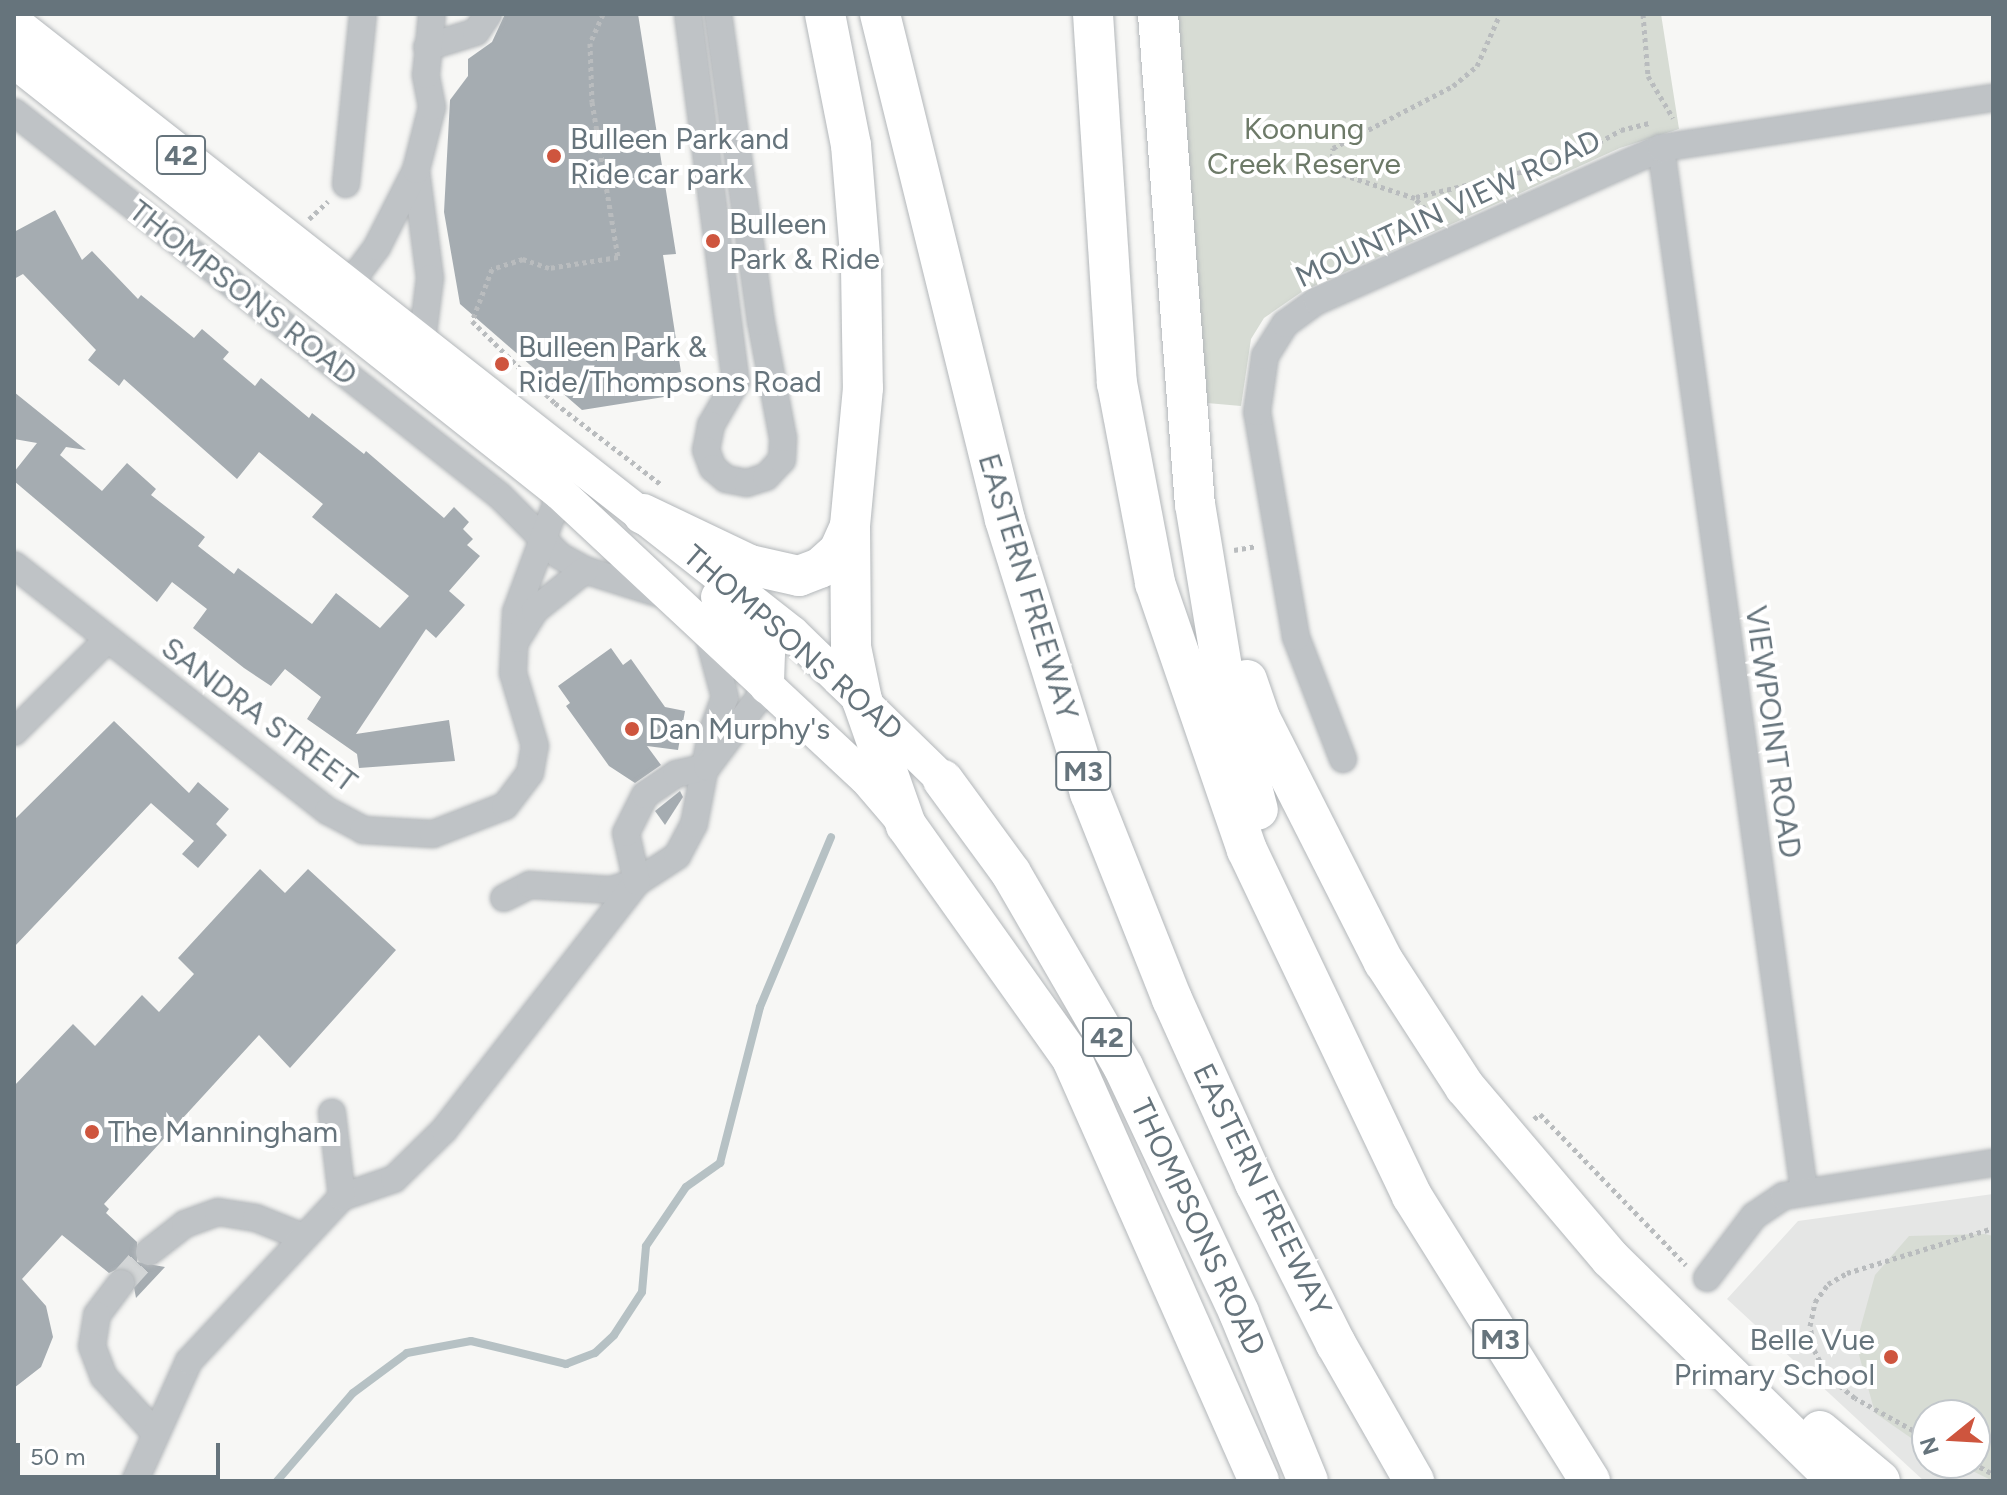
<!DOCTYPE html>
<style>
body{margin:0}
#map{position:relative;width:2007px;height:1495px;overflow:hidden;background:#f7f7f5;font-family:Figtree,sans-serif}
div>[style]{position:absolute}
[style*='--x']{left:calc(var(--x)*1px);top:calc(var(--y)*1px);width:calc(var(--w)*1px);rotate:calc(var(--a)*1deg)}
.built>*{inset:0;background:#e5e6e5}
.green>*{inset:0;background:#d7dcd4}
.stream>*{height:8px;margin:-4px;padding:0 4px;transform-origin:4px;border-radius:4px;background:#b6c1c4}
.building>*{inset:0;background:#a5acb1}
.minor-tunnel>*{height:26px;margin-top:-13px;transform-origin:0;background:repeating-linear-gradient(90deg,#d3d6d7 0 26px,transparent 0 39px)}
.path>*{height:5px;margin-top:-2.5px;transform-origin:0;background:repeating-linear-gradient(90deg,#b9bcbe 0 4px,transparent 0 8px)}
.roads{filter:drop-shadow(0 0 2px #b3b7ba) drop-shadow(0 0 2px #b3b7ba)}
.minor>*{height:26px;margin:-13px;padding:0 13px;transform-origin:13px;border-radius:13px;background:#bfc3c6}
.major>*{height:34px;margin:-17px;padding:0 17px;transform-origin:17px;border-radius:17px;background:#fff}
.highway>*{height:40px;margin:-20px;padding:0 20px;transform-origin:20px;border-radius:20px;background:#fff}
.dots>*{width:22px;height:22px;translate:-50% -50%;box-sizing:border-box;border:4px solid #fff;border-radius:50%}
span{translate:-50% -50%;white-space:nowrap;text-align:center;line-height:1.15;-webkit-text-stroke:8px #fff;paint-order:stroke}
.shield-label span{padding:2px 6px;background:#fff;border:2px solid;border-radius:6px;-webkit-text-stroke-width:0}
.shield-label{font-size:28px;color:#66747c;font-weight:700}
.park-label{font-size:30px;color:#6d7a68}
.poi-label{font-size:30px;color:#66747c}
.left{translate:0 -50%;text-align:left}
.right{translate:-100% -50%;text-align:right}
.street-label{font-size:30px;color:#66747c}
.frame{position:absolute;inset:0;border:16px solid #66747c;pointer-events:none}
.north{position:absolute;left:1911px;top:1399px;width:80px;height:80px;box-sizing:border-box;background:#fff;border:2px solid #c2c7cb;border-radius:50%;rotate:252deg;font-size:22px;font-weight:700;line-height:32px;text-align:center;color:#66747c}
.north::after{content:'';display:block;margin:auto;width:28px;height:36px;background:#ce553e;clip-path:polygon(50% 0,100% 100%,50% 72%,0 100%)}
.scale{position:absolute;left:16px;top:1443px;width:204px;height:36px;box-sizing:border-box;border:4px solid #66747c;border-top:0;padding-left:10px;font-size:24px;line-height:28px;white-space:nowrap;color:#66747c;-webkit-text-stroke:6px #fff;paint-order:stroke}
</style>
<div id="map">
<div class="built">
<div style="clip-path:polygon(evenodd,1993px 1194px,1993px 1481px,1924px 1481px,1727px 1299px,1798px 1221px,1993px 1194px,1927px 1415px,1975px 1415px,1975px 1463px,1927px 1463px,1927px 1415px)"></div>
</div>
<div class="green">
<div style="clip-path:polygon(1156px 14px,1661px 14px,1679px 129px,1620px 148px,1303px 291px,1264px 318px,1251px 339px,1241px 406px,1184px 401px)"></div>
<div style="clip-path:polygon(1985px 1234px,1993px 1236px,1993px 1481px,1956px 1463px,1975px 1463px,1975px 1415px,1927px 1415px,1927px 1449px,1875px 1413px,1856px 1344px,1875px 1275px,1909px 1236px)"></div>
</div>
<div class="stream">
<div style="--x:277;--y:1481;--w:116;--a:-49.2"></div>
<div style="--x:353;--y:1393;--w:67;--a:-36.5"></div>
<div style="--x:407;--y:1353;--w:65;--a:-10.6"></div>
<div style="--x:471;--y:1341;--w:98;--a:13.6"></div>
<div style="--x:566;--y:1364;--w:31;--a:-21"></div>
<div style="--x:595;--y:1353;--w:26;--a:-43"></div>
<div style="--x:614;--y:1335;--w:51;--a:-56.9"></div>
<div style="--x:642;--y:1292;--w:46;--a:-85"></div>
<div style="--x:646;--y:1246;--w:71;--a:-55.9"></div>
<div style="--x:686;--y:1187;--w:42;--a:-35.2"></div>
<div style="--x:720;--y:1163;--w:161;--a:-75.6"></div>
<div style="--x:760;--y:1007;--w:184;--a:-67.3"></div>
</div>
<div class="building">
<div style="clip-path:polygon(505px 14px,638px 14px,676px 254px,663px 255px,681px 372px,661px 376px,664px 397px,582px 410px,460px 304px,444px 212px,450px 100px,468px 76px,468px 59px,492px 42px)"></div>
<div style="clip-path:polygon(55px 210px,82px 260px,92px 251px,138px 299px,141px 295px,194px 338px,202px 329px,229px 352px,223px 359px,255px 386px,261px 378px,309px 418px,312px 413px,364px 454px,366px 451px,444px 518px,454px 507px,469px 522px,463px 529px,473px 539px,467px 545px,480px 556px,449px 591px,465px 605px,436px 638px,426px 629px,356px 734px,449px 720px,455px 761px,359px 768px,357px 754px,307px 719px,321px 697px,285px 669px,271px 686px,244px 668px,193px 628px,207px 609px,172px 582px,157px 602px,14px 481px,14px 472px,37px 443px,14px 439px,14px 392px,86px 450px,66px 447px,60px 455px,102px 491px,127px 463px,156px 489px,151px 495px,205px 537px,198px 546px,234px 574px,238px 568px,312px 624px,336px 593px,380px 628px,409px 596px,312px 517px,323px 504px,259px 452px,237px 479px,124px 379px,119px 386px,88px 360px,96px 350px,23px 274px,14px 279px,14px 232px)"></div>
<div style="clip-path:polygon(611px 648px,623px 665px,631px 659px,665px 707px,685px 711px,678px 750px,647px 746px,661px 765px,635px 783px,609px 766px,566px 706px,570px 703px,558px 686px)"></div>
<div style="clip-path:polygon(114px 721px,189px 793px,198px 782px,229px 809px,216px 824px,227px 835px,198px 868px,182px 854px,194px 841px,151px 803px,14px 947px,14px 820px)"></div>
<div style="clip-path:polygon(680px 791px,683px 797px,665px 825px,655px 811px)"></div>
<div style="clip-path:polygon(260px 869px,285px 893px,308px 869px,396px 950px,290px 1068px,259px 1035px,104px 1204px,109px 1209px,106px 1213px,137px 1242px,137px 1262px,165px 1267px,136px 1298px,131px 1271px,122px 1267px,109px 1273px,62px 1235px,22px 1279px,46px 1306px,53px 1337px,41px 1367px,14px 1388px,14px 1086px,73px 1024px,95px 1046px,142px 995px,159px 1012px,194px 974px,178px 958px)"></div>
</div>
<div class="minor-tunnel">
<div style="--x:121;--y:1283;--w:42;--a:-47.9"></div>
</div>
<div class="path">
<div style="--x:603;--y:14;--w:32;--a:114"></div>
<div style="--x:590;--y:43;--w:59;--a:88.1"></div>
<div style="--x:592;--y:102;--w:157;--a:80.5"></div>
<div style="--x:618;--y:257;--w:70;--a:170.9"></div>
<div style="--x:549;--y:268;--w:28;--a:-161"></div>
<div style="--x:523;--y:259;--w:33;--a:162"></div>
<div style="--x:492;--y:269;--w:56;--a:111"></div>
<div style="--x:472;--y:321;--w:117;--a:44.7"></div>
<div style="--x:555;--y:403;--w:135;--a:37.5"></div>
<div style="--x:1643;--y:14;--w:62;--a:85.4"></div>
<div style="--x:1648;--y:76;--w:49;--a:59.2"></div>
<div style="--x:1578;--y:154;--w:49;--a:-29.2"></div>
<div style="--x:1621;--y:130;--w:29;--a:-14"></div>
<div style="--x:1416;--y:197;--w:142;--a:-13.4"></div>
<div style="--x:309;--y:219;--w:26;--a:-43"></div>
<div style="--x:1436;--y:220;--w:30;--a:-134"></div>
<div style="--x:1415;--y:198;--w:81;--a:-162"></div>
<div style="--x:1338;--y:173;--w:9;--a:-131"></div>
<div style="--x:1332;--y:166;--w:18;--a:-87"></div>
<div style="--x:1333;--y:148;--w:135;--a:-27.3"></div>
<div style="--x:1453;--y:86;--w:31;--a:-40"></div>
<div style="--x:1477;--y:66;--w:57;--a:-66.1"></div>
<div style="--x:1234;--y:550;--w:22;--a:-10"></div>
<div style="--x:1534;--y:1119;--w:8;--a:-40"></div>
<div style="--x:1540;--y:1114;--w:210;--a:46"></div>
<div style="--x:1927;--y:1438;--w:82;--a:-150.9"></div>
<div style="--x:1855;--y:1398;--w:36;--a:-141"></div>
<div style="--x:1827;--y:1375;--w:28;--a:-117"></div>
<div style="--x:1814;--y:1350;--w:24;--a:-99"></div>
<div style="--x:1810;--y:1326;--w:25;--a:-78"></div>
<div style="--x:1815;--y:1302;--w:22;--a:-54"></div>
<div style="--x:1828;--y:1284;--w:22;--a:-30"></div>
<div style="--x:1847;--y:1273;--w:153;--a:-17.1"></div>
<div style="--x:1973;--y:1463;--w:23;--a:29"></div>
</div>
<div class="roads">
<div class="minor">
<div style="--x:688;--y:14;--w:371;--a:82.6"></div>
<div style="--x:736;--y:382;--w:50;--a:120.2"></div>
<div style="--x:711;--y:425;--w:25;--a:101"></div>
<div style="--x:706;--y:450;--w:19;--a:69"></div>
<div style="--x:713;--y:468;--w:17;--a:40"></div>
<div style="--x:726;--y:479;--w:21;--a:11"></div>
<div style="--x:747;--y:483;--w:20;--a:-18"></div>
<div style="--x:766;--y:477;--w:23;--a:-47"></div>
<div style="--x:782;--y:460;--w:22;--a:-87"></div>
<div style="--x:783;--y:438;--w:118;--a:-100.7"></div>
<div style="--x:761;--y:322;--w:311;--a:-97.9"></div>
<div style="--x:427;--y:47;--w:51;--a:-17"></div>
<div style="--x:476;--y:32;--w:22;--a:-56"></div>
<div style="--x:14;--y:112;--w:619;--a:38.31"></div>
<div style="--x:500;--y:496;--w:85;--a:45"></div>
<div style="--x:560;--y:556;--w:29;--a:29"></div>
<div style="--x:585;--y:570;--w:86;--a:17.6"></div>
<div style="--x:1661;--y:148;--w:1053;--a:82.19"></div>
<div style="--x:416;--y:170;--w:109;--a:82.6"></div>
<div style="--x:430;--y:278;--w:64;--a:97.2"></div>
<div style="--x:346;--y:184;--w:171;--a:-84.3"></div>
<div style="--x:339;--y:298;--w:64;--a:-53.3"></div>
<div style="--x:377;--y:247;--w:86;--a:-63.1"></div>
<div style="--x:416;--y:170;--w:65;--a:-75.7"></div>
<div style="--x:432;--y:107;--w:33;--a:-101"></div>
<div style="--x:426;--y:75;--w:61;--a:-84.4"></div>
<div style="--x:14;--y:565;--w:399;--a:38.1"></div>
<div style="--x:328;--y:811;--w:40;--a:28"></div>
<div style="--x:363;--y:830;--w:70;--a:3.3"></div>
<div style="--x:433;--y:834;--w:77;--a:-21.3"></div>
<div style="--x:505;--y:806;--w:41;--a:-52.9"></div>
<div style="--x:530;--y:773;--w:27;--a:-80"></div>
<div style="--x:535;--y:746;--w:76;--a:-106.8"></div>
<div style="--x:513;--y:673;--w:61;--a:-87.2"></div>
<div style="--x:516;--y:612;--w:127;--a:-69.7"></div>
<div style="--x:517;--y:639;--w:34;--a:-58"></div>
<div style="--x:535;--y:610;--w:64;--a:-38.7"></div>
<div style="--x:14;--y:732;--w:131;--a:-44.7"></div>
<div style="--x:1343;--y:759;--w:131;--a:-111.1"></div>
<div style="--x:1296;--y:637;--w:228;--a:-99.8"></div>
<div style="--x:1257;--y:412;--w:57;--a:-81.9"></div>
<div style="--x:1265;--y:356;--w:38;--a:-58"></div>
<div style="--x:1285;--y:324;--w:39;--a:-36"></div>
<div style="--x:1317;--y:301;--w:376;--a:-24"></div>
<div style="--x:1661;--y:148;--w:336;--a:-8.6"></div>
<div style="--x:504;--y:898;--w:29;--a:-27"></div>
<div style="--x:530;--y:885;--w:81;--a:3.5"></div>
<div style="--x:611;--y:890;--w:27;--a:-17"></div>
<div style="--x:637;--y:882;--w:48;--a:-33"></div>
<div style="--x:677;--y:856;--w:36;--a:-62"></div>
<div style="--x:694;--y:824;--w:91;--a:-79.2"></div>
<div style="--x:711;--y:735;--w:40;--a:-69.8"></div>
<div style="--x:725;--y:697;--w:64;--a:-105.3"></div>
<div style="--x:342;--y:1197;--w:55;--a:-19.1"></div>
<div style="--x:394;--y:1179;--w:70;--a:-44.4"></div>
<div style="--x:444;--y:1130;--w:314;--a:-52.1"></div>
<div style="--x:637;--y:882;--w:50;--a:-102.7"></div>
<div style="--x:626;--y:833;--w:42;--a:-63.4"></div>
<div style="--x:645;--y:795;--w:37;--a:-34"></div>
<div style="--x:676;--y:774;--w:32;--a:-13"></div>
<div style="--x:707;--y:767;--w:100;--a:-53.1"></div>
<div style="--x:149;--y:1252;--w:46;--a:-37.9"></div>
<div style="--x:185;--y:1224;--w:35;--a:-20"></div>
<div style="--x:218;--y:1212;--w:38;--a:9"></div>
<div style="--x:256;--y:1218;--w:51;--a:22"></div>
<div style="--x:1707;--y:1278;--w:78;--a:-52.8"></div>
<div style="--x:1754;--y:1216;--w:36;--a:-34"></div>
<div style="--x:1784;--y:1196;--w:212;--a:-9"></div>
<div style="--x:121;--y:1283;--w:40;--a:127"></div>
<div style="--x:97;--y:1315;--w:31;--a:99"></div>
<div style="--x:92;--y:1346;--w:33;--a:69"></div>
<div style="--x:104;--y:1377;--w:77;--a:47.6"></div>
<div style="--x:135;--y:1481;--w:132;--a:-65.8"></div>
<div style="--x:189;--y:1361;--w:224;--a:-47"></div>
<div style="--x:342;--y:1197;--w:85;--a:-96.8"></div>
</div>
<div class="major">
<div style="--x:14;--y:22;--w:989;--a:38.14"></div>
<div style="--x:792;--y:633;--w:211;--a:44.2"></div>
<div style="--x:14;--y:61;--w:696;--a:38.35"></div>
<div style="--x:560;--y:493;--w:418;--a:43"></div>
<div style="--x:866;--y:778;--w:54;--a:49.5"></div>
<div style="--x:718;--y:597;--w:75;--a:48.2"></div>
<div style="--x:768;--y:653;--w:34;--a:92"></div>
</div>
<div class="highway">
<div style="--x:825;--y:14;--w:134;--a:78.8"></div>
<div style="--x:851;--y:145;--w:122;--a:85.3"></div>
<div style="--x:861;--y:267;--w:121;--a:89.1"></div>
<div style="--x:863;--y:388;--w:139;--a:95.4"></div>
<div style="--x:850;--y:526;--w:121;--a:89.5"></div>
<div style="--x:851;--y:647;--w:54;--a:78.3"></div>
<div style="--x:862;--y:700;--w:133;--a:70.6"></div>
<div style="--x:906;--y:825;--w:287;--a:54.6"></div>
<div style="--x:1072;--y:1059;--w:462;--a:66.1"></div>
<div style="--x:880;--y:14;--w:521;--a:76.12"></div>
<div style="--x:1005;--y:520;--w:286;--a:72.7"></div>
<div style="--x:1090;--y:793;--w:222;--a:68.3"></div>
<div style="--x:1172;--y:999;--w:202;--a:65.7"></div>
<div style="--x:1255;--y:1183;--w:180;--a:63.3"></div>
<div style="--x:1336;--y:1344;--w:158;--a:60.3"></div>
<div style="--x:1093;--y:14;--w:370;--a:86.3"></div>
<div style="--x:1117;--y:383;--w:204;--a:79.2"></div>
<div style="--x:1155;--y:583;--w:282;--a:71"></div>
<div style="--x:1247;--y:850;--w:383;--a:64.5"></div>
<div style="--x:1412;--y:1196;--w:336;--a:58"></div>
<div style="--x:1158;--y:14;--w:491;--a:85.7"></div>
<div style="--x:1195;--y:504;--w:172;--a:80.6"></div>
<div style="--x:1223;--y:674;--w:140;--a:75.6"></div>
<div style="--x:643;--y:514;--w:119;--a:25.5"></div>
<div style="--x:750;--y:565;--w:50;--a:12.7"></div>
<div style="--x:799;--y:576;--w:22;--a:-21"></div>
<div style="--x:820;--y:568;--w:25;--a:-42"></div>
<div style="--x:839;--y:551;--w:27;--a:-66"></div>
<div style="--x:1247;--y:680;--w:40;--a:71.1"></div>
<div style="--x:1260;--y:718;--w:274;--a:63.1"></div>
<div style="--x:1384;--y:962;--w:149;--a:57.1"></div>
<div style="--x:1465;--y:1087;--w:224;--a:49.7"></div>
<div style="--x:1610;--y:1258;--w:319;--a:44.4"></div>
<div style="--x:943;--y:780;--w:115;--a:53.8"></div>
<div style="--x:1011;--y:873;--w:223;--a:59.9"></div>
<div style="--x:1123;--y:1066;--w:273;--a:64.8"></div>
<div style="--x:1239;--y:1313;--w:182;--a:67.7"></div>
<div style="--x:1820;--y:1431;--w:78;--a:39.8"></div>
</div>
</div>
<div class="dots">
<div style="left:554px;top:156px;background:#ce553e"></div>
<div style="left:713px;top:241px;background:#ce553e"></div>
<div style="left:502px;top:364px;background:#ce553e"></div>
<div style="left:632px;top:729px;background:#ce553e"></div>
<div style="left:92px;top:1132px;background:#ce553e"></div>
<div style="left:1891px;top:1357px;background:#ce553e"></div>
</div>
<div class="shield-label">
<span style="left:181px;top:155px">42</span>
<span style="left:1083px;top:771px">M3</span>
<span style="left:1107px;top:1037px">42</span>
<span style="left:1500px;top:1339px">M3</span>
</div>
<div class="park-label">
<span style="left:1304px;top:146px">Koonung<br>Creek Reserve</span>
</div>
<div class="poi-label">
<span class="left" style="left:570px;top:156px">Bulleen Park and<br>Ride car park</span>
<span class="left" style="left:729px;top:241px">Bulleen<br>Park &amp; Ride</span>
<span class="left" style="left:518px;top:364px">Bulleen Park &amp;<br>Ride/Thompsons Road</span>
<span class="left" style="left:648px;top:729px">Dan Murphy's</span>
<span class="left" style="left:108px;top:1132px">The Manningham</span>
<span class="right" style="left:1875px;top:1357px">Belle Vue<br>Primary School</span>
</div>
<div class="street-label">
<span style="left:1448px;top:209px;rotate:-25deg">MOUNTAIN VIEW ROAD</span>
<span style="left:243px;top:293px;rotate:38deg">THOMPSONS ROAD</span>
<span style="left:1028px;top:587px;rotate:73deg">EASTERN FREEWAY</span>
<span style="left:793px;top:643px;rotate:41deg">THOMPSONS ROAD</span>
<span style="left:259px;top:715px;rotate:37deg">SANDRA STREET</span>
<span style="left:1773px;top:732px;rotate:82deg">VIEWPOINT ROAD</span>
<span style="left:1262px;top:1190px;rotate:64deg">EASTERN FREEWAY</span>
<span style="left:1198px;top:1227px;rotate:65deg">THOMPSONS ROAD</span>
</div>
<div class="frame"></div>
<div class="north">N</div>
<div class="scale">50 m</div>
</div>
